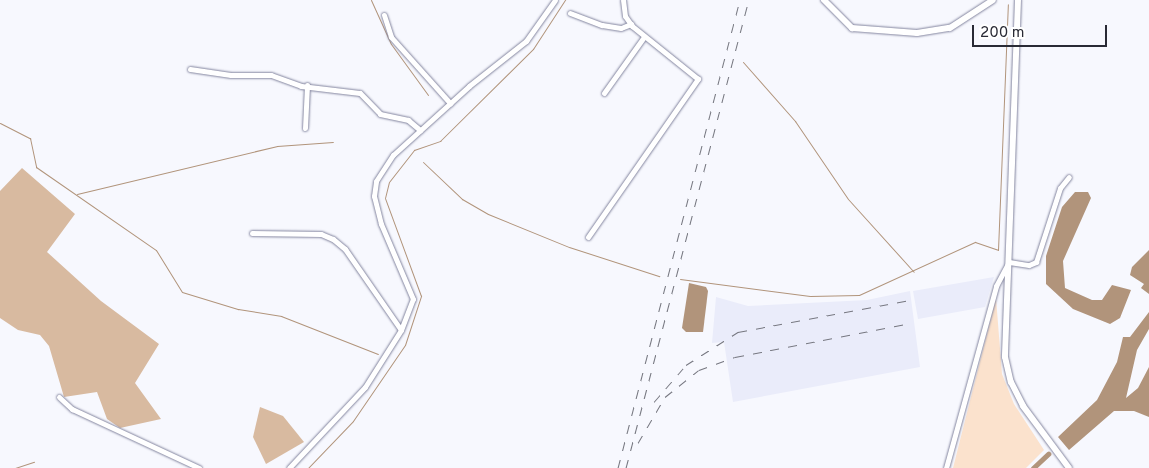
<!DOCTYPE html>
<style>
body{margin:0}
#map{position:relative;width:1149px;height:468px;overflow:hidden;background:#f7f8fe;font-family:Overpass,sans-serif}
div>[style]{position:absolute}
[style*='--x']{left:calc(var(--x)*1px);top:calc(var(--y)*1px);width:calc(var(--w)*1px);rotate:calc(var(--a)*1deg)}
.built>*{inset:0;background:#eaecfa}
.green>*{inset:0;background:#fbe2cd}
.forest>*{inset:0;background:#d8baa0}
.water>*{inset:0;background:#b1947b}
.stream>*{height:1px;margin:-0.5px;padding:0 0.5px;transform-origin:0.5px;border-radius:0.5px;background:#b1947b}
.canal>*{height:5px;margin:-2.5px;padding:0 2.5px;transform-origin:2.5px;border-radius:2.5px;background:#b1947b}
.roads{filter:drop-shadow(0 0 1px #83859f) drop-shadow(0 0 1px #83859f)}
.minor>*{height:5px;margin:-2.5px;padding:0 2.5px;transform-origin:2.5px;border-radius:2.5px;background:#fff}
.major>*{height:6px;margin:-3px;padding:0 3px;transform-origin:3px;border-radius:3px;background:#fff}
.rail>*{height:1px;margin-top:-0.5px;transform-origin:0;background:repeating-linear-gradient(90deg,#75767f 0 9px,transparent 0 18px)}
span{translate:-50% -50%;white-space:nowrap;text-align:center;line-height:1.15;-webkit-text-stroke:4px #fff;paint-order:stroke}
.scale{position:absolute;left:972px;top:25px;width:135px;height:22px;box-sizing:border-box;border:2px solid #292a35;border-top:0;padding-left:6px;font-size:15px;line-height:18px;white-space:nowrap;color:#292a35;-webkit-text-stroke:4px #fff;paint-order:stroke}
</style>
<div id="map">
<div class="built">
<div style="clip-path:polygon(994px 277px,985px 307px,918px 319px,913px 291px)"></div>
<div style="clip-path:polygon(910px 291px,920px 367px,733px 402px,724px 342px,712px 343px,716px 297px,748px 306px,867px 300px)"></div>
</div>
<div class="green">
<div style="clip-path:polygon(996px 298px,1002px 374px,1014px 404px,1044px 450px,1026px 468px,953px 468px)"></div>
</div>
<div class="forest">
<div style="clip-path:polygon(22px 168px,75px 214px,47px 252px,101px 301px,159px 344px,135px 383px,161px 419px,120px 428px,107px 419px,97px 392px,64px 397px,49px 346px,40px 335px,18px 330px,0 318px,0 191px)"></div>
<div style="clip-path:polygon(260px 407px,283px 416px,304px 442px,266px 464px,253px 437px)"></div>
</div>
<div class="water">
<div style="clip-path:polygon(1075px 192px,1088px 192px,1091px 198px,1063px 261px,1065px 288px,1092px 300px,1102px 300px,1112px 285px,1131px 290px,1120px 318px,1110px 324px,1073px 309px,1046px 284px,1046px 256px,1062px 207px)"></div>
<div style="clip-path:polygon(1149px 250px,1149px 294px,1141px 288px,1144px 284px,1130px 275px,1132px 267px)"></div>
<div style="clip-path:polygon(689px 283px,706px 287px,708px 291px,703px 332px,686px 332px,682px 328px)"></div>
<div style="clip-path:polygon(1149px 312px,1149px 329px,1137px 350px,1126px 398px,1138px 388px,1149px 367px,1149px 417px,1134px 411px,1114px 411px,1069px 450px,1058px 437px,1097px 400px,1117px 362px,1123px 337px,1130px 337px)"></div>
</div>
<div class="stream">
<div style="--x:371;--y:0;--w:48;--a:65.6"></div>
<div style="--x:391;--y:44;--w:63;--a:54"></div>
<div style="--x:743;--y:62;--w:79;--a:48.6"></div>
<div style="--x:795;--y:121;--w:94;--a:55.8"></div>
<div style="--x:848;--y:199;--w:98;--a:47.9"></div>
<div style="--x:0;--y:123;--w:34;--a:27"></div>
<div style="--x:30;--y:138;--w:30;--a:78"></div>
<div style="--x:36;--y:167;--w:146;--a:34.7"></div>
<div style="--x:156;--y:250;--w:49;--a:58.2"></div>
<div style="--x:182;--y:292;--w:59;--a:16.9"></div>
<div style="--x:238;--y:309;--w:44;--a:9.2"></div>
<div style="--x:281;--y:316;--w:104;--a:21.4"></div>
<div style="--x:423;--y:162;--w:54;--a:43.5"></div>
<div style="--x:462;--y:199;--w:30;--a:30"></div>
<div style="--x:488;--y:214;--w:87;--a:22.2"></div>
<div style="--x:569;--y:247;--w:95;--a:17.9"></div>
<div style="--x:77;--y:194;--w:206;--a:-13.5"></div>
<div style="--x:277;--y:146;--w:56;--a:-4.1"></div>
<div style="--x:680;--y:279;--w:131;--a:7.5"></div>
<div style="--x:810;--y:296;--w:49;--a:-1.2"></div>
<div style="--x:859;--y:295;--w:128;--a:-24.6"></div>
<div style="--x:975;--y:242;--w:24;--a:19"></div>
<div style="--x:998;--y:250;--w:246;--a:-87.7"></div>
<div style="--x:15;--y:468;--w:20;--a:-18"></div>
<div style="--x:308;--y:468;--w:65;--a:-46.2"></div>
<div style="--x:353;--y:421;--w:92;--a:-55.6"></div>
<div style="--x:405;--y:345;--w:52;--a:-71.9"></div>
<div style="--x:421;--y:296;--w:104;--a:-110.2"></div>
<div style="--x:385;--y:198;--w:16;--a:-76"></div>
<div style="--x:389;--y:182;--w:41;--a:-52"></div>
<div style="--x:414;--y:150;--w:28;--a:-19"></div>
<div style="--x:440;--y:141;--w:131;--a:-44.7"></div>
<div style="--x:533;--y:49;--w:59;--a:-56.9"></div>
</div>
<div class="canal">
<div style="--x:1033;--y:468;--w:21;--a:-43"></div>
</div>
<div class="roads">
<div class="minor">
<div style="--x:570;--y:13;--w:34;--a:21"></div>
<div style="--x:602;--y:25;--w:19;--a:9"></div>
<div style="--x:621;--y:28;--w:11;--a:-22"></div>
<div style="--x:384;--y:15;--w:23;--a:72"></div>
<div style="--x:391;--y:37;--w:89;--a:48.2"></div>
<div style="--x:190;--y:69;--w:41;--a:8.3"></div>
<div style="--x:231;--y:75;--w:40;--a:0"></div>
<div style="--x:271;--y:75;--w:32;--a:20"></div>
<div style="--x:301;--y:86;--w:59;--a:6.8"></div>
<div style="--x:360;--y:93;--w:29;--a:46"></div>
<div style="--x:380;--y:114;--w:29;--a:12"></div>
<div style="--x:408;--y:120;--w:16;--a:40"></div>
<div style="--x:604;--y:93;--w:69;--a:-54.5"></div>
<div style="--x:305;--y:128;--w:43;--a:-87.3"></div>
<div style="--x:252;--y:233;--w:69;--a:0.8"></div>
<div style="--x:321;--y:234;--w:13;--a:23"></div>
<div style="--x:333;--y:239;--w:16;--a:40"></div>
<div style="--x:345;--y:249;--w:98;--a:55.3"></div>
<div style="--x:588;--y:237;--w:193;--a:-55.2"></div>
<div style="--x:698;--y:79;--w:85;--a:-141.2"></div>
<div style="--x:632;--y:26;--w:12;--a:-125"></div>
<div style="--x:625;--y:16;--w:16;--a:-97"></div>
<div style="--x:59;--y:397;--w:18;--a:43"></div>
<div style="--x:72;--y:409;--w:140;--a:24.9"></div>
<div style="--x:289;--y:468;--w:111;--a:-46.8"></div>
<div style="--x:365;--y:387;--w:67;--a:-57.7"></div>
<div style="--x:401;--y:330;--w:33;--a:-69"></div>
<div style="--x:413;--y:299;--w:82;--a:-113.1"></div>
<div style="--x:381;--y:224;--w:29;--a:-104"></div>
<div style="--x:374;--y:196;--w:15;--a:-82"></div>
<div style="--x:376;--y:181;--w:31;--a:-57"></div>
<div style="--x:393;--y:155;--w:103;--a:-42.2"></div>
<div style="--x:469;--y:86;--w:73;--a:-38.3"></div>
<div style="--x:526;--y:41;--w:50;--a:-54.7"></div>
<div style="--x:946;--y:468;--w:189;--a:-74.6"></div>
<div style="--x:996;--y:286;--w:27;--a:-62"></div>
<div style="--x:1009;--y:262;--w:20;--a:9"></div>
<div style="--x:1029;--y:265;--w:8;--a:-23"></div>
<div style="--x:1036;--y:262;--w:78;--a:-72"></div>
<div style="--x:1060;--y:188;--w:14;--a:-51"></div>
</div>
<div class="major">
<div style="--x:824;--y:0;--w:40;--a:45"></div>
<div style="--x:852;--y:28;--w:65;--a:4.4"></div>
<div style="--x:917;--y:33;--w:33;--a:-9"></div>
<div style="--x:950;--y:28;--w:51;--a:-33.1"></div>
<div style="--x:1018;--y:0;--w:357;--a:92.1"></div>
<div style="--x:1005;--y:357;--w:26;--a:77"></div>
<div style="--x:1011;--y:382;--w:27;--a:63"></div>
<div style="--x:1023;--y:406;--w:77;--a:53.4"></div>
</div>
</div>
<div class="rail">
<div style="--x:654;--y:402;--w:49;--a:-49.1"></div>
<div style="--x:686;--y:365;--w:62;--a:-32.4"></div>
<div style="--x:738;--y:332;--w:171;--a:-10.5"></div>
<div style="--x:638;--y:443;--w:53;--a:-59.6"></div>
<div style="--x:665;--y:397;--w:43;--a:-38.5"></div>
<div style="--x:699;--y:370;--w:38;--a:-20"></div>
<div style="--x:735;--y:357;--w:174;--a:-10.9"></div>
<div style="--x:618;--y:468;--w:484;--a:-75.4"></div>
<div style="--x:626;--y:468;--w:484;--a:-75.3"></div>
</div>
<div class="scale">200 m</div>
</div>
